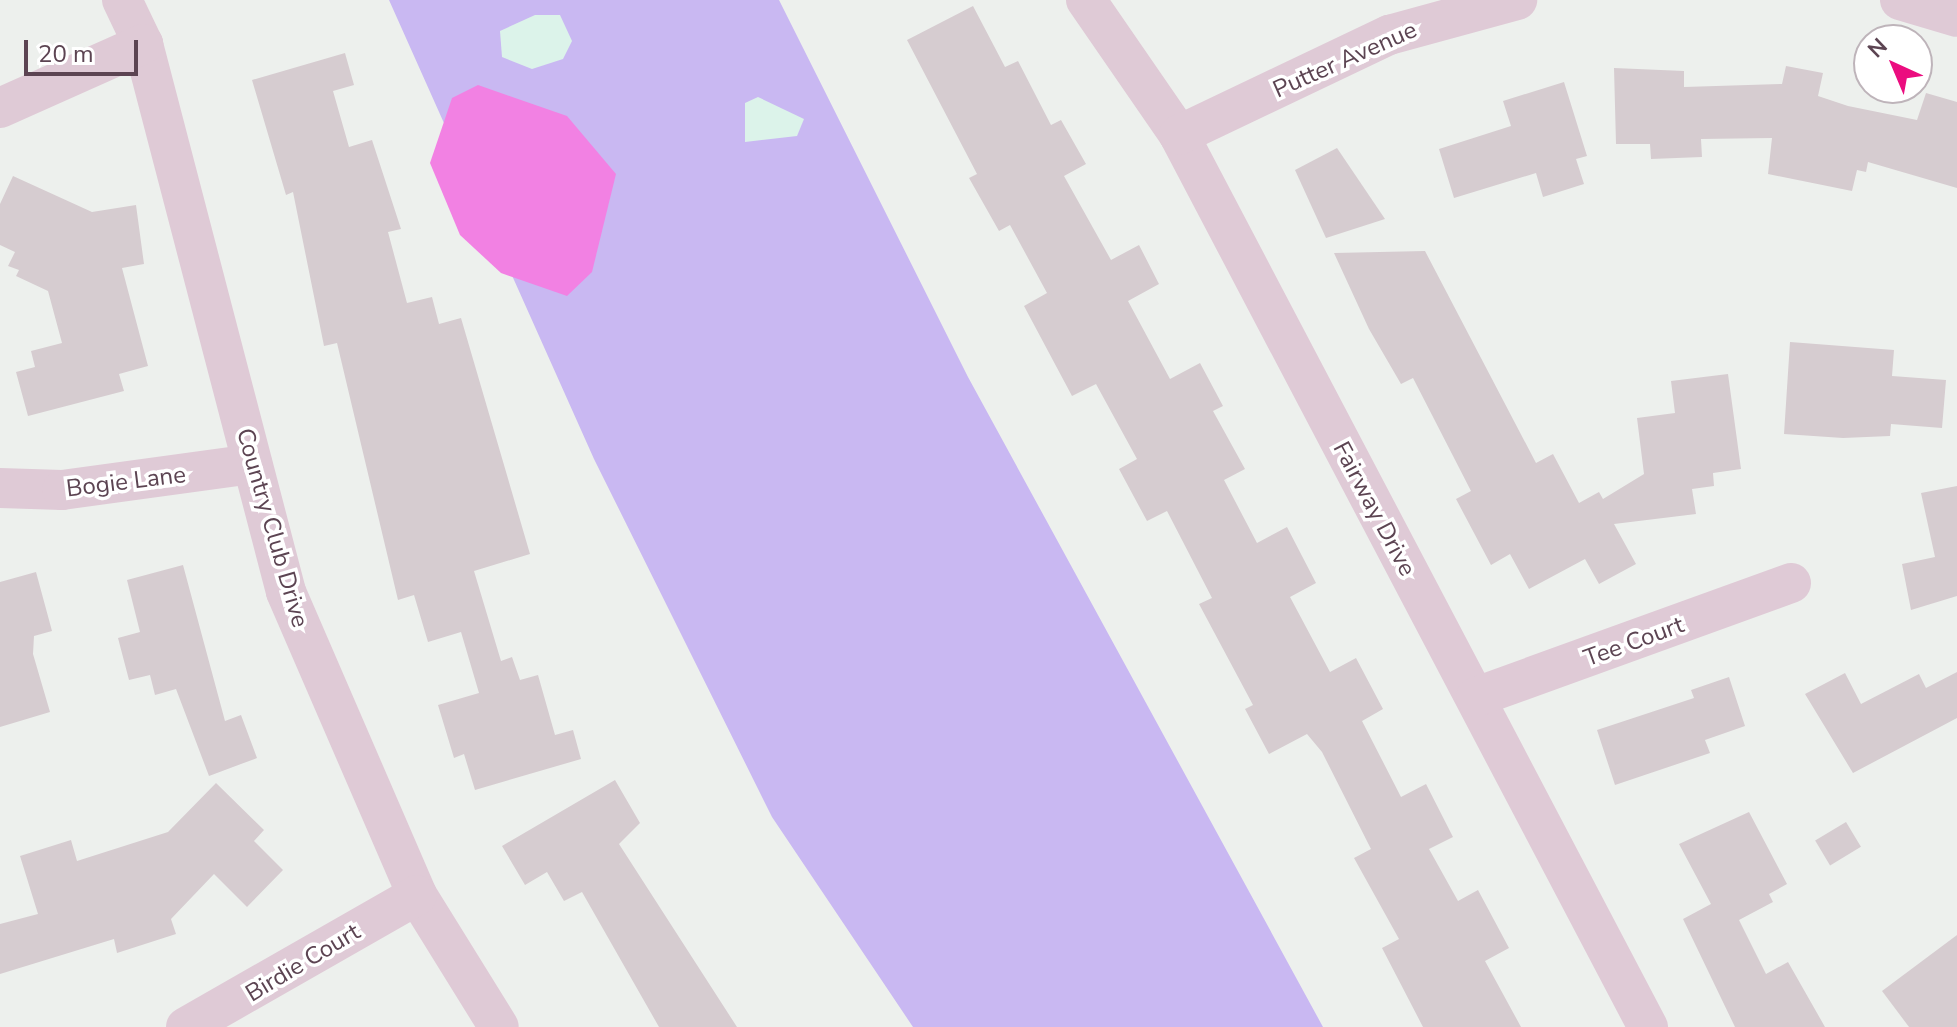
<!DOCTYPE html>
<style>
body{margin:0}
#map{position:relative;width:1957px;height:1027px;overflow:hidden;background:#edf0ed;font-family:"Nunito Sans",sans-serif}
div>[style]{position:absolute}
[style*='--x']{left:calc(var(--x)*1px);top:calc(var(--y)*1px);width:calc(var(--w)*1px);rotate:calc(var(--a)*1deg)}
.green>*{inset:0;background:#c9b8f2}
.sand>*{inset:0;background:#dcf3ea}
.water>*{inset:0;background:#f281e3}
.building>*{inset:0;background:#d6ccd0;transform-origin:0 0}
.minor>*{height:40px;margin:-20px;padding:0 20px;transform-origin:20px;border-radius:20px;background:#dfcad6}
span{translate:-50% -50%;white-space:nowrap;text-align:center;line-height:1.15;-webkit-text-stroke:7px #fff;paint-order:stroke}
.street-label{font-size:24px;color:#5c4452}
.north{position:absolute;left:1853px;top:24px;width:80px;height:80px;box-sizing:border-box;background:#fff;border:2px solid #beb4ba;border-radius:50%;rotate:316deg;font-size:22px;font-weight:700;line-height:32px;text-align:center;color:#5c4452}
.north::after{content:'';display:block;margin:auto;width:28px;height:36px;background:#eb0d7f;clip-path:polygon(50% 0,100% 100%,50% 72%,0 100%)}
.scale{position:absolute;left:24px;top:40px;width:114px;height:36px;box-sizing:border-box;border:4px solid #5c4452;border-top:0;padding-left:10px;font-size:24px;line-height:28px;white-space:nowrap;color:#5c4452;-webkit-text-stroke:6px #fff;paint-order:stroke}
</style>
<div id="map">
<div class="green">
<div style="clip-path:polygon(389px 0,779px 0,968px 377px,1323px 1027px,913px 1027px,772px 817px,594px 459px)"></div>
</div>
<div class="sand">
<div style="clip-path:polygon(535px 15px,560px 15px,572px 41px,563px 59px,532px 69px,502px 57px,500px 31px)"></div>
<div style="clip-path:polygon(758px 97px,804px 119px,797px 136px,745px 142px,745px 103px)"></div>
</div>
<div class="water">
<div style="clip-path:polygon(478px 85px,567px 116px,616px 174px,592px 272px,567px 296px,501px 273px,460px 235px,430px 163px,452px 98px)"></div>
</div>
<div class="building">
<div style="clip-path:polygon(973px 6px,1005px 67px,1018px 61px,1051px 125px,1061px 120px,1086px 164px,1064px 176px,1111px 260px,1139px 245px,1159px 284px,1128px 301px,1170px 379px,1200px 363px,1223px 406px,1213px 411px,1245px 469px,1224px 480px,1257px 543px,1287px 527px,1316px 583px,1290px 597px,1330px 672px,1356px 658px,1383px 709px,1362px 721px,1401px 797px,1426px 784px,1453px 837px,1429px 849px,1458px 901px,1478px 890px,1509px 948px,1485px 961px,1521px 1027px,1423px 1027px,1382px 948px,1399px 939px,1354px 858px,1371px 849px,1322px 752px,1307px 734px,1269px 754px,1245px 709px,1253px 705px,1199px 604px,1212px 598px,1167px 511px,1147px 521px,1119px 469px,1137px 459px,1096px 384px,1072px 396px,1024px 306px,1047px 293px,1010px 225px,999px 231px,969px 178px,977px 174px,907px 40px)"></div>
<div style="clip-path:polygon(345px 53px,354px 85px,333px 91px,349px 147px,372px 140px,401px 229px,388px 232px,407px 303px,432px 297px,439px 324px,461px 318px,530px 554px,474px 571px,501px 661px,512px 657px,520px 680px,538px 675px,555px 735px,573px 730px,581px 759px,475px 790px,464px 754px,454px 758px,438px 705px,479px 693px,461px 632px,428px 642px,414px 595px,398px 600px,337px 343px,324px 346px,293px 192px,286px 195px,252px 80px)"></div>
<div style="clip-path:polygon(1786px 66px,1823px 73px,1818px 96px,1848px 106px,1917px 120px,1926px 93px,1957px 102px,1957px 188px,1868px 162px,1866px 172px,1857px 170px,1852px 191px,1768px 174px,1772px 138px,1701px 139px,1702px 157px,1651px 159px,1650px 144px,1616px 144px,1614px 68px,1684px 71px,1684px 87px,1782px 84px)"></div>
<div style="clip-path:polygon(1564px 82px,1587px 156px,1576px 159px,1584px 184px,1543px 197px,1536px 173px,1454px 198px,1439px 149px,1511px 126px,1503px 101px)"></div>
<div style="clip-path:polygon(1337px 148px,1385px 219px,1326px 238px,1295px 170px)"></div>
<div style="clip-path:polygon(13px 176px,92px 212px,136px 205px,144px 264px,122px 268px,148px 366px,119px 374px,124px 391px,28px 416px,16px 372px,35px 367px,31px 351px,62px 343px,48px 291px,16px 276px,19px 270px,8px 266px,15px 252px,0 245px,0 204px)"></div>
<div style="clip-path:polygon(1425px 251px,1536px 463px,1553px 454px,1579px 503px,1599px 492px,1603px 499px,1644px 474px,1637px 418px,1675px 413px,1671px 381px,1728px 374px,1741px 469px,1713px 473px,1714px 486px,1692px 489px,1696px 514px,1614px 524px,1636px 564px,1599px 584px,1585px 559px,1529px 589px,1510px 554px,1491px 565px,1456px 499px,1471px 491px,1413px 378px,1401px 384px,1369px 329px,1334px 253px)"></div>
<div style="clip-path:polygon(1790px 342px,1894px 350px,1892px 376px,1946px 380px,1942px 428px,1891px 424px,1890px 436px,1843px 438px,1784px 434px)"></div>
<div style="clip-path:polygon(1957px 486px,1957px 596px,1911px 610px,1902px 564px,1935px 557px,1921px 493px)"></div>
<div style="clip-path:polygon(183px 565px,225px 721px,241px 715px,257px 758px,209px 776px,176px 689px,155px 695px,150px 675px,129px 680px,118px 638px,140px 632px,127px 580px)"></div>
<div style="clip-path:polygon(36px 572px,52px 631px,34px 636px,33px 654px,50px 712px,0 727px,0 582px)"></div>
<div style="clip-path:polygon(1957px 672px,1957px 718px,1853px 773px,1805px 694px,1845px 673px,1861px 704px,1919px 674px,1926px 688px)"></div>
<div style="clip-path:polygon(1729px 677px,1745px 726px,1705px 740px,1710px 753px,1615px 785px,1597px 730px,1694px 698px,1691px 690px)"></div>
<div style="clip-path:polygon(615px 780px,640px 823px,619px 844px,737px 1027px,659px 1027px,582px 892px,564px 901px,547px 872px,525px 885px,502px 846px)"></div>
<div style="clip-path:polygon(216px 783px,264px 830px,254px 841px,283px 870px,247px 907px,214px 874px,171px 919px,176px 934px,117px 953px,114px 939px,0 974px,0 924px,38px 914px,20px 856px,71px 840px,77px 861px,168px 832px)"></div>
<div style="clip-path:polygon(1749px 812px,1787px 884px,1769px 894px,1773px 902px,1739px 920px,1766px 974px,1788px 962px,1825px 1027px,1735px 1027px,1683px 919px,1711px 904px,1679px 844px)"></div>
<div style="left:1846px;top:822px;width:29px;height:36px;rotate:59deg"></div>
<div style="clip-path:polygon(1957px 935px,1957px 1027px,1909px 1027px,1882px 991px)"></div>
</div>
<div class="minor">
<div style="--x:122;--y:0;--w:49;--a:64.5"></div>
<div style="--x:143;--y:44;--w:566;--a:75.37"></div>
<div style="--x:286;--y:592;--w:330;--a:66.6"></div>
<div style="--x:417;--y:895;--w:155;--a:58.2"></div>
<div style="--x:1086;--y:0;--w:164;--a:55.4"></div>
<div style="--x:1179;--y:135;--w:1008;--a:62.27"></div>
<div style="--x:1900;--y:0;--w:59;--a:16.6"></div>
<div style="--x:0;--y:108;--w:157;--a:-24.1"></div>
<div style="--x:1179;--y:135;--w:233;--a:-25.5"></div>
<div style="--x:1389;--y:35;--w:133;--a:-15.3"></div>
<div style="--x:0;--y:488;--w:62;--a:1.8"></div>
<div style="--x:62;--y:490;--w:192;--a:-7.8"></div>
<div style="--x:1476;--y:697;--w:335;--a:-19.9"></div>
<div style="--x:186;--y:1027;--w:266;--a:-29.7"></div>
</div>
<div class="street-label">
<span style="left:1345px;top:60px;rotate:-24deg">Putter Avenue</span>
<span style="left:126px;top:482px;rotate:-7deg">Bogie Lane</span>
<span style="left:1374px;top:509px;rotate:62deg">Fairway Drive</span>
<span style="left:272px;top:528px;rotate:74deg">Country Club Drive</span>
<span style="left:1634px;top:642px;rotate:-20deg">Tee Court</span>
<span style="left:303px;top:963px;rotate:-31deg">Birdie Court</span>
</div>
<div class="north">N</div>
<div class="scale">20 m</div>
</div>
